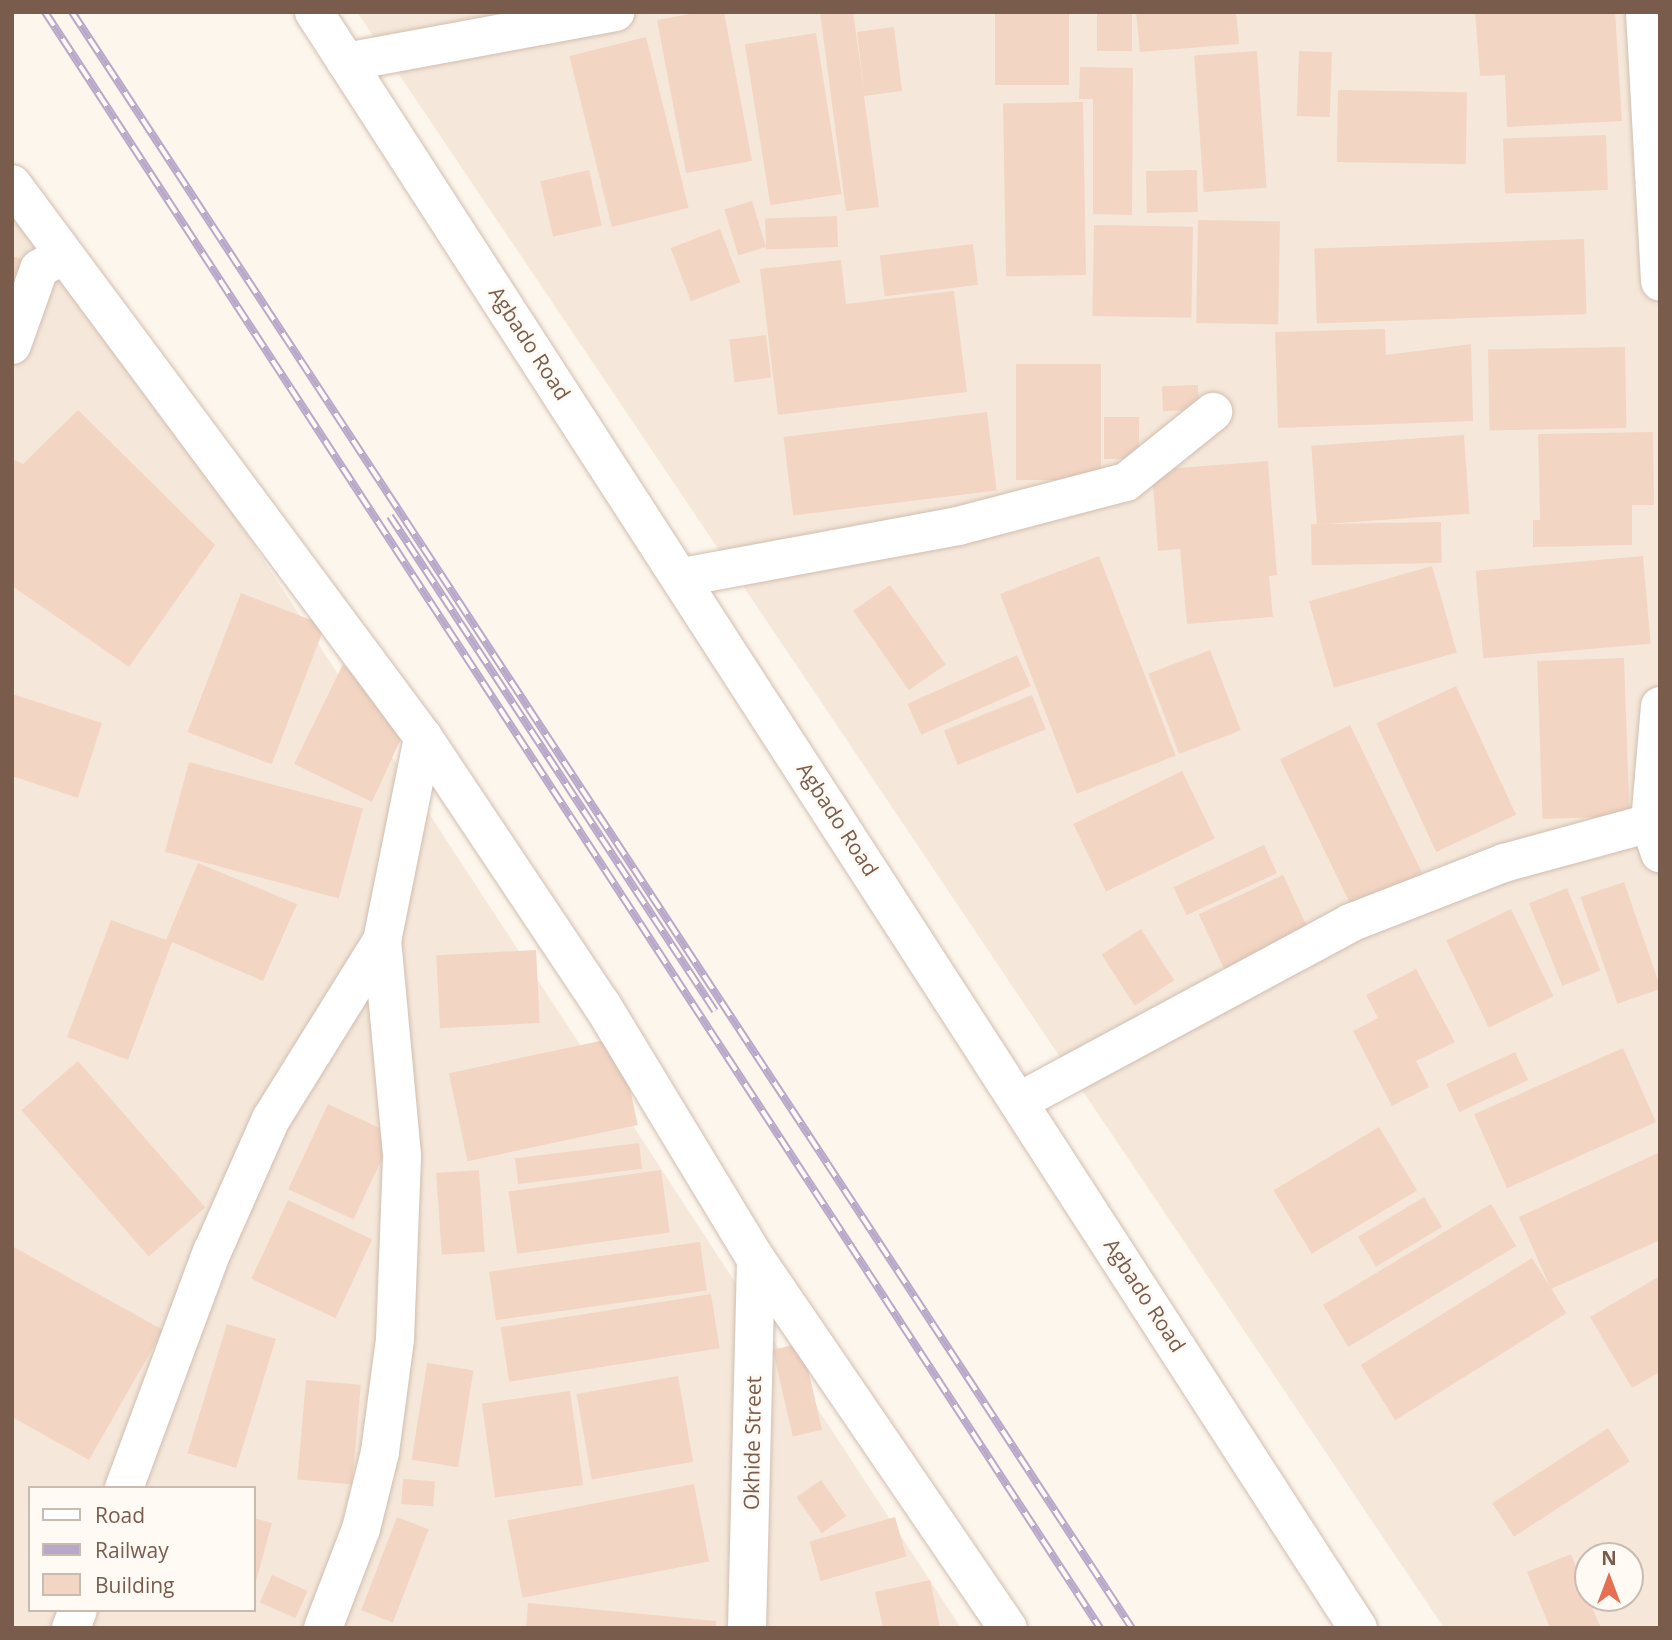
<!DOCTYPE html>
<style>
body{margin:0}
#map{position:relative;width:1672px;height:1640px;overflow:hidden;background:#fdf6ec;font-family:"Open Sans",sans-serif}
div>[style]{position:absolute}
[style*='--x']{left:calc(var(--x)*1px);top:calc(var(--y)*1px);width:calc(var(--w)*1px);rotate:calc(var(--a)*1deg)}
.residential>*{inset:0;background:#f5e8da}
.building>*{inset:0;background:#f3d5c3;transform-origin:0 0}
.roads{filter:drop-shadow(0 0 2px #d1beb0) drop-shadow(0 0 2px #d1beb0)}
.street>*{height:38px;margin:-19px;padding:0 19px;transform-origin:19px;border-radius:19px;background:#fff}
.rail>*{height:8px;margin-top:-4px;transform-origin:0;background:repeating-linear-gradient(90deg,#fffaf3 0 16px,#b9a8c9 0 32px);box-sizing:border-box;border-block:2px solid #b9a8c9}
span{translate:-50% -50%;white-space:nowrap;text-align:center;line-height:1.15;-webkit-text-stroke:5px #fffaf3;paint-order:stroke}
.street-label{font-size:21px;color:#7a5c4d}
.frame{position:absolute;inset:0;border:14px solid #7a5c4d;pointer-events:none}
.legend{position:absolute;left:28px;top:1486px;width:228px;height:126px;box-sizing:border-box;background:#fffaf3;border:2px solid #cabbb1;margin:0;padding:9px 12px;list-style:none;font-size:21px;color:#7a5c4d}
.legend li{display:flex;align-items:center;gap:14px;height:35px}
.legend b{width:35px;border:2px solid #cabbb1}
.north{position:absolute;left:1574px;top:1542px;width:70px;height:70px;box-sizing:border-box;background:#fffaf3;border:2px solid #cabbb1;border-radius:50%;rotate:0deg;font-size:19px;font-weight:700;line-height:28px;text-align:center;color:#7a5c4d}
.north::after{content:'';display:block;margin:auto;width:24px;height:32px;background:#e76f51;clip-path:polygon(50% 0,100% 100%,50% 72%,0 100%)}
</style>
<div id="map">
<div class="residential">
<div style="clip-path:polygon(evenodd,357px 12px,1660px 12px,1660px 1628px,1444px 1628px,357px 12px,1588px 1556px,1630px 1556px,1630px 1598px,1588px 1598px,1588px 1556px)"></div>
<div style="clip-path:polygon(evenodd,12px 175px,961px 1628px,12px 1628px,12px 175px,30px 1488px,254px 1488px,254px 1610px,30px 1610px,30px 1488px)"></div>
</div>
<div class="building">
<div style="clip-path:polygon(701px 12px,724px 12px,752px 161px,686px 173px,657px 20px)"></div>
<div style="clip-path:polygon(820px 12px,853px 12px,864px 92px,857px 32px,894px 27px,902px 91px,864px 96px,879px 207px,846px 211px)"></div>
<div style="left:995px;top:12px;width:74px;height:73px"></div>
<div style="left:1097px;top:12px;width:35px;height:39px"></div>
<div style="clip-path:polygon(1136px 12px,1236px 12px,1239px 44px,1140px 52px)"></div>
<div style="clip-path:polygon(1475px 12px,1615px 12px,1622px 121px,1507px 127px,1505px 75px,1480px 76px)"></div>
<div style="left:816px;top:33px;width:163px;height:72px;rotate:81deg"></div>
<div style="left:646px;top:37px;width:176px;height:79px;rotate:76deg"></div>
<div style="left:1257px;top:51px;width:137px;height:63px;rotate:86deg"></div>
<div style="left:1299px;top:51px;width:33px;height:65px;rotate:2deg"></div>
<div style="clip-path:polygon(1080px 67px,1133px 68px,1132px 215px,1093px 214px,1093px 99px,1079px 99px)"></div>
<div style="left:1338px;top:90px;width:129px;height:72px;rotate:1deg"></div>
<div style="left:1083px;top:102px;width:173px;height:80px;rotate:89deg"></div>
<div style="left:1606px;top:135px;width:55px;height:103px;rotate:88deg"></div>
<div style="left:589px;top:170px;width:57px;height:50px;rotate:77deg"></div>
<div style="left:1197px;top:170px;width:42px;height:51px;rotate:89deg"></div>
<div style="left:752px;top:201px;width:48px;height:29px;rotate:73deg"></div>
<div style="left:837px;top:216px;width:31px;height:72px;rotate:88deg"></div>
<div style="left:1198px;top:220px;width:82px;height:103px;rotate:1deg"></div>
<div style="left:1094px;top:225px;width:99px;height:91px;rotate:1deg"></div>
<div style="left:720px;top:229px;width:57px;height:53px;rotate:69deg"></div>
<div style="left:1584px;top:239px;width:75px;height:270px;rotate:88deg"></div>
<div style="left:973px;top:244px;width:41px;height:94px;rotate:83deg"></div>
<div style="clip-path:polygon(12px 256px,22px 259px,15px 282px,12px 282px)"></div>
<div style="clip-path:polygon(841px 260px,846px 304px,954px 291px,967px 392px,778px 415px,760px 269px)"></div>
<div style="clip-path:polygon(1385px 329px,1386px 355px,1471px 344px,1473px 421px,1278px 428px,1275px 332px)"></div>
<div style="left:766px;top:335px;width:43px;height:37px;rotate:83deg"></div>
<div style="left:1625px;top:347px;width:81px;height:137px;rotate:89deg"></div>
<div style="left:1016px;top:364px;width:85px;height:116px"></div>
<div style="left:1198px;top:385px;width:25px;height:36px;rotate:88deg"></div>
<div style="clip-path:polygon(78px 410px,215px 545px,129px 667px,12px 586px,12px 459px,23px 464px)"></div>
<div style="left:987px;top:412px;width:79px;height:205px;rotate:83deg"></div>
<div style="left:1104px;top:417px;width:35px;height:42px"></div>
<div style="clip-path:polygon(1653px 432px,1654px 505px,1632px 505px,1632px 545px,1533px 547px,1533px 520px,1540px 520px,1538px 434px)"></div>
<div style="left:1464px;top:435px;width:79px;height:153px;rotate:86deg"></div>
<div style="clip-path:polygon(1268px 461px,1277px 575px,1269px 576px,1273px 617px,1187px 624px,1180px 549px,1158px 551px,1152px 470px)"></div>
<div style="left:1441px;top:522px;width:41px;height:130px;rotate:89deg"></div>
<div style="left:1099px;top:556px;width:214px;height:106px;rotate:69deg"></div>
<div style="left:1643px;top:556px;width:88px;height:168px;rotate:85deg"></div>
<div style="left:1432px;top:566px;width:90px;height:128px;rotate:74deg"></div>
<div style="left:890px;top:585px;width:97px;height:45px;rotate:55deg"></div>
<div style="left:241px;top:593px;width:90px;height:149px;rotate:21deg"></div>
<div style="left:1210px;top:650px;width:86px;height:66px;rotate:69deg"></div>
<div style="left:1017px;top:655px;width:34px;height:120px;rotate:66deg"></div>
<div style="left:1624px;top:658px;width:158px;height:87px;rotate:88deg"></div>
<div style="clip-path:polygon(343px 664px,405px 730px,372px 802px,294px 764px)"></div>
<div style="left:1456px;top:686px;width:142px;height:88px;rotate:65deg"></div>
<div style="clip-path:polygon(12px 694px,102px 723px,78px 798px,12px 776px)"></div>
<div style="left:1032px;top:695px;width:37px;height:95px;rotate:68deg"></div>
<div style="left:1350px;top:725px;width:171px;height:78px;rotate:64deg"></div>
<div style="left:189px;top:762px;width:180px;height:93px;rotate:15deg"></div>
<div style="left:1182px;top:771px;width:75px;height:121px;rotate:64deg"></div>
<div style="left:1264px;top:845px;width:31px;height:100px;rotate:65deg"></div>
<div style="clip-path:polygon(198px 863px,297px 904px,263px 981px,172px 942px,128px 1060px,67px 1037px,111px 920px,166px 940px)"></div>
<div style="left:1283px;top:875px;width:65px;height:93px;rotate:65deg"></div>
<div style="left:1624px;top:882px;width:113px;height:46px;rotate:71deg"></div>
<div style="left:1567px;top:888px;width:89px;height:41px;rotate:68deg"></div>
<div style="left:1511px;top:909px;width:97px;height:72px;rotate:64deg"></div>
<div style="left:1141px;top:929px;width:61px;height:47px;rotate:57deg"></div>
<div style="left:536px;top:950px;width:73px;height:100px;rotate:87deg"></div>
<div style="clip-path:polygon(1416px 969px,1455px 1042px,1416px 1061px,1429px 1087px,1392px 1106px,1353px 1031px,1378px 1018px,1366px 995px)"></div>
<div style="left:619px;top:1037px;width:90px;height:174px;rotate:78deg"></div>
<div style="left:1623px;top:1048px;width:81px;height:163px;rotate:66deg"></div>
<div style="left:1515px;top:1052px;width:31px;height:76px;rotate:65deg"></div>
<div style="left:78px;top:1061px;width:194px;height:75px;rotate:49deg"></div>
<div style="left:328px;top:1104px;width:72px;height:94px;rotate:25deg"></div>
<div style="left:1379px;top:1127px;width:74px;height:123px;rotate:59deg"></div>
<div style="left:639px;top:1143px;width:26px;height:125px;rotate:83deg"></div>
<div style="clip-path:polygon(1660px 1152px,1660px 1240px,1551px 1289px,1519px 1217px)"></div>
<div style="left:479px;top:1170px;width:82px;height:43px;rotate:86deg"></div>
<div style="left:661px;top:1170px;width:63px;height:154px;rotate:82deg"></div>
<div style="left:1424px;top:1197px;width:35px;height:77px;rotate:59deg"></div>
<div style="left:288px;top:1200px;width:93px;height:87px;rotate:25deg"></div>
<div style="left:1491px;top:1204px;width:49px;height:196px;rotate:59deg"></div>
<div style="left:700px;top:1242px;width:49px;height:213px;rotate:82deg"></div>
<div style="clip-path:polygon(12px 1246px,163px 1330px,89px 1460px,12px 1417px)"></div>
<div style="left:1532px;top:1258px;width:65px;height:202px;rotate:58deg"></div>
<div style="clip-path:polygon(1660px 1276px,1660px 1372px,1632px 1388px,1590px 1317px)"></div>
<div style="left:711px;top:1294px;width:55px;height:213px;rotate:81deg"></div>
<div style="left:227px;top:1324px;width:51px;height:135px;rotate:17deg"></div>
<div style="left:802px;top:1343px;width:89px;height:30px;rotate:77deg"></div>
<div style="left:427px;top:1363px;width:47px;height:98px;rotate:9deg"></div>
<div style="left:678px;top:1376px;width:87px;height:103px;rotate:80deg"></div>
<div style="left:306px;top:1380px;width:55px;height:100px;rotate:5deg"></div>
<div style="left:570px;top:1391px;width:95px;height:89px;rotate:82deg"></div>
<div style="left:1608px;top:1428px;width:40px;height:138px;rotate:57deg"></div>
<div style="left:403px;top:1479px;width:32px;height:25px;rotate:4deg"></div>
<div style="left:821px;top:1480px;width:44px;height:30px;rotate:55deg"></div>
<div style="left:694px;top:1484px;width:79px;height:190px;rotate:79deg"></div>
<div style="left:397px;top:1517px;width:34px;height:100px;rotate:21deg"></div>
<div style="left:895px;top:1517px;width:41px;height:89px;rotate:74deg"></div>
<div style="clip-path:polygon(254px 1518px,272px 1523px,255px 1585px,254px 1584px)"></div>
<div style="clip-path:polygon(1571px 1554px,1588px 1598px,1601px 1628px,1550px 1628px,1527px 1572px)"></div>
<div style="left:272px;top:1575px;width:39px;height:30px;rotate:24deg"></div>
<div style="clip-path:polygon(930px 1580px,940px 1628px,883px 1628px,875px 1592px)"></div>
<div style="clip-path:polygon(528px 1603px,716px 1621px,716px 1628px,526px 1628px)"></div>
</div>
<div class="roads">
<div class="street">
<div style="--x:314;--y:12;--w:1924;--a:57.14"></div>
<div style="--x:1645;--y:12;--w:270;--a:86.8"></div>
<div style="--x:346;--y:62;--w:274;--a:-10.5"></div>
<div style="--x:12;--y:184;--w:689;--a:53.38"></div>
<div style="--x:423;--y:737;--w:322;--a:56.3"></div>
<div style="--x:602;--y:1005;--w:297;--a:58.8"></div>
<div style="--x:756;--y:1259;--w:447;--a:55.7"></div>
<div style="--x:12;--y:345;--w:81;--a:-70.4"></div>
<div style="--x:39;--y:269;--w:26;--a:-31"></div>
<div style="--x:683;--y:577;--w:280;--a:-10.5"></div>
<div style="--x:958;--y:526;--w:174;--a:-14.7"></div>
<div style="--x:1126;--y:482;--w:112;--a:-38.8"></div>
<div style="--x:1660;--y:706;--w:117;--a:94.9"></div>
<div style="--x:1650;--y:823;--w:32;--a:72"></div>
<div style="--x:1020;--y:1101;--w:375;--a:-28.3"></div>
<div style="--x:1350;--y:923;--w:165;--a:-21.3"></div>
<div style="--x:1504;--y:863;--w:151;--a:-15.3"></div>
<div style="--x:124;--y:1488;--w:252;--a:-69.6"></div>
<div style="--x:212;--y:1252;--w:145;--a:-66.1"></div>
<div style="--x:271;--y:1119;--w:210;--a:-58.1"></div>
<div style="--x:71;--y:1628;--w:19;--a:-69"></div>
<div style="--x:323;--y:1628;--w:106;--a:-69"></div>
<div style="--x:361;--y:1529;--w:79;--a:-76.1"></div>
<div style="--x:380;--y:1452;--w:114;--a:-82.4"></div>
<div style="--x:395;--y:1339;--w:184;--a:-87.8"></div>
<div style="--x:402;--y:1155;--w:215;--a:-95.3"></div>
<div style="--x:382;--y:941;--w:208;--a:-78.6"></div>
<div style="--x:747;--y:1628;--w:369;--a:-88.6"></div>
</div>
</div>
<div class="rail">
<div style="--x:45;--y:12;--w:1930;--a:56.86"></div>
<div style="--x:72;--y:12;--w:1933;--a:56.74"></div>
<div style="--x:390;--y:516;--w:592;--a:56.71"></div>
</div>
<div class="street-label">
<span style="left:530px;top:343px;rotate:57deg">Agbado Road</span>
<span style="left:838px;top:819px;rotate:57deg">Agbado Road</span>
<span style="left:1145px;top:1295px;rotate:57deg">Agbado Road</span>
<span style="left:752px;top:1443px;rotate:-89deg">Okhide Street</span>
</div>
<div class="frame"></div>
<ul class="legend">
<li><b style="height:9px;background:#fff"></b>Road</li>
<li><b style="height:9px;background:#b9a8c9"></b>Railway</li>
<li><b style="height:19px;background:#f3d5c3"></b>Building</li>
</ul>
<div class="north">N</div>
</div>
